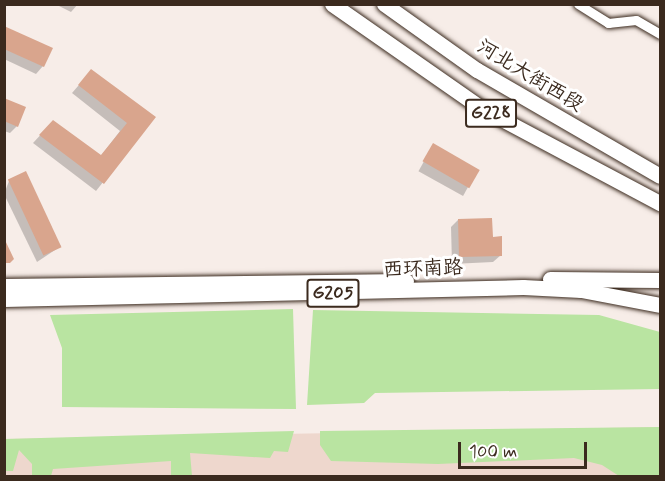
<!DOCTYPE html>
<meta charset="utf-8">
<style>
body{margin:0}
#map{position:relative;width:665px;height:481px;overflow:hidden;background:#f7ede8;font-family:Mynerve,"LXGW WenKai TC",sans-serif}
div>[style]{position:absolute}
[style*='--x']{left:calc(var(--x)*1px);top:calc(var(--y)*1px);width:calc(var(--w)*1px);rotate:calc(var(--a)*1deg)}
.built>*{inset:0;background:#eed7cd}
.green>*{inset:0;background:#b9e4a1}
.shadow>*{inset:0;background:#0003;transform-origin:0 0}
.building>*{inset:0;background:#d9a58d;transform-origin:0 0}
.roads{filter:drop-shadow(0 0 2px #3b2a1e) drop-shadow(0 0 2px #3b2a1e)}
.minor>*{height:9px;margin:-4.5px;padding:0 4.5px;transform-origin:4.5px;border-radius:4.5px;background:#fff}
.trunk>*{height:15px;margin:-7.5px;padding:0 7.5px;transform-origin:7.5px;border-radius:7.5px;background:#fff}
span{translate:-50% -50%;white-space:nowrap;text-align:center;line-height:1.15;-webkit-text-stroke:6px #fff;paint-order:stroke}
.shield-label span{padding:2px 4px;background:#fff;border:2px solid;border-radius:4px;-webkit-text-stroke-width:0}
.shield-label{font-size:18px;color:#3b2a1e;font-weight:700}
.street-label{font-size:20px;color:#3b2a1e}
.frame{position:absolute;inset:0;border:6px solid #3b2a1e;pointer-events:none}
.scale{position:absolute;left:458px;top:442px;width:129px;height:27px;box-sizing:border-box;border:3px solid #3b2a1e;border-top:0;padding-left:8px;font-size:18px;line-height:21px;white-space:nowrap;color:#3b2a1e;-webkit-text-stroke:4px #fff;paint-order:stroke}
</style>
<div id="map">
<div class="built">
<div style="clip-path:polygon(660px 427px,660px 476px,5px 476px,5px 439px)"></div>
</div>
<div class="green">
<div style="clip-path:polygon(293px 309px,296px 409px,62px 407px,62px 348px,50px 315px)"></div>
<div style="clip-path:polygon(313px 310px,599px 315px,660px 332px,660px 389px,375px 393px,364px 403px,307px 405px)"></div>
<div style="clip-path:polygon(660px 427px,660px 476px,619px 476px,602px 465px,574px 458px,438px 464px,331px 461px,320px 445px,320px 431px)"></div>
<div style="clip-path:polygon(294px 431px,288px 452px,274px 451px,270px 458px,190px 453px,192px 476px,171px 476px,171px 461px,53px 469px,51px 476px,32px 476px,32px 464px,19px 450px,13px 471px,5px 471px,5px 439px)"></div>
</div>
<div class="shadow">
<div style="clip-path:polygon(55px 4px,78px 4px,71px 12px)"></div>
<div style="clip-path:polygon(4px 28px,43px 66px,36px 74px,4px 59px)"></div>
<div style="clip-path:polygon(91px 71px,154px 118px,96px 191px,33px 143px,46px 129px,100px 157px,120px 131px,72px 93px)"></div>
<div style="clip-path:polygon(4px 99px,17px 126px,10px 133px,4px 131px)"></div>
<div style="left:433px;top:145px;width:51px;height:30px;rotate:29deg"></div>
<div style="clip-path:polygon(9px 181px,61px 246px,37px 262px,4px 194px)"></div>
<div style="clip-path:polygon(458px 220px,492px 238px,501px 255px,493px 262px,452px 264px,451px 227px)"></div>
</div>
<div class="building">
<div style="clip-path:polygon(4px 26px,53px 48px,44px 67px,4px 49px)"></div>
<div style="clip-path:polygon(91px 69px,156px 117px,104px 184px,39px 135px,53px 120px,101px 155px,127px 123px,78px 85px)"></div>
<div style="clip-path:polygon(4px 98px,26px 107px,18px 127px,4px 121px)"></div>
<div style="left:433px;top:143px;width:54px;height:21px;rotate:30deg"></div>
<div style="left:26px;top:171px;width:84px;height:20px;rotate:65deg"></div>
<div style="clip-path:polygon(492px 218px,493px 237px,502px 236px,502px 256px,459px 257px,458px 219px)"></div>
<div style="clip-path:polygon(4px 238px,14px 259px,10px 263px,4px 263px)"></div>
</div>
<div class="roads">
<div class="minor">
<div style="--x:578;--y:4;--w:36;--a:32"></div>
<div style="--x:608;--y:23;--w:28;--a:-6"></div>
<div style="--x:636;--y:20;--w:28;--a:30"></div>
</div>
<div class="trunk">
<div style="--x:332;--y:4;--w:182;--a:34.9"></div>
<div style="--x:481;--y:108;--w:203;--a:28"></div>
<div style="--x:384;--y:4;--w:114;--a:35.4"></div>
<div style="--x:477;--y:70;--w:211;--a:30.1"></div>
<div style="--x:550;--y:279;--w:110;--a:0.5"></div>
<div style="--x:4;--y:286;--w:402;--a:-0.7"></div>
<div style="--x:4;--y:299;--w:519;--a:-1.32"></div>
<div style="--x:523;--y:287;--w:58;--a:3"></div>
<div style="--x:581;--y:290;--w:80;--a:10.8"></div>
</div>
</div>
<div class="shield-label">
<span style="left:491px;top:113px">G228</span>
<span style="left:333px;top:293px">G205</span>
</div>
<div class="street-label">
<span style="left:530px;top:76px;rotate:31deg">河北大街西段</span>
<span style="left:423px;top:269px;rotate:-2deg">西环南路</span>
</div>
<div class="frame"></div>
<div class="scale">100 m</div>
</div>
